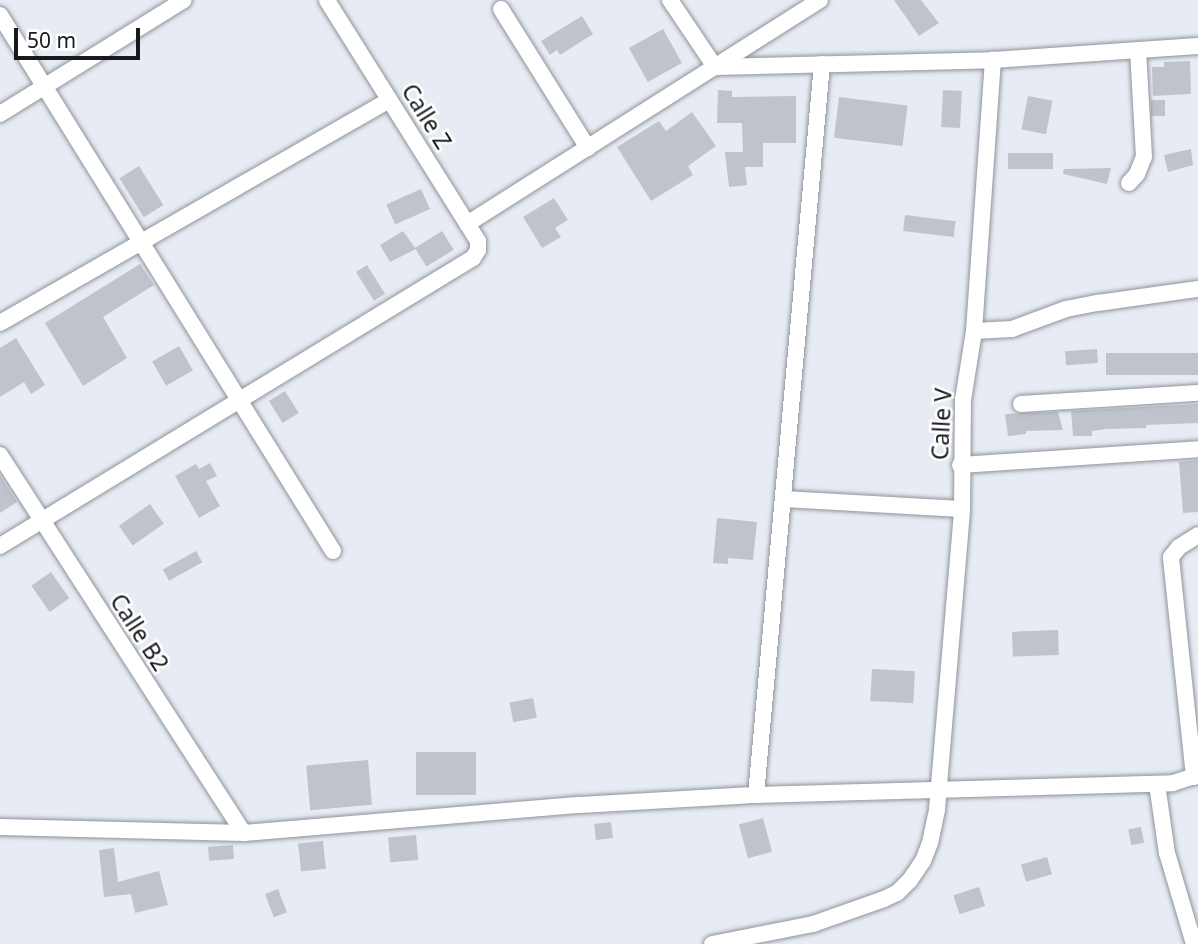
<!DOCTYPE html>
<style>
body{margin:0}
#map{position:relative;width:1198px;height:944px;overflow:hidden;background:#e7ecf4;font-family:"Noto Sans",sans-serif}
div>[style]{position:absolute}
[style*='--x']{left:calc(var(--x)*1px);top:calc(var(--y)*1px);width:calc(var(--w)*1px);rotate:calc(var(--a)*1deg)}
.building>*{inset:0;background:#bfc4cc;transform-origin:0 0}
.roads{filter:drop-shadow(0 0 2px #8e939b) drop-shadow(0 0 2px #8e939b)}
.street>*{height:16px;margin:-8px;padding:0 8px;transform-origin:8px;border-radius:8px;background:#fff}
span{translate:-50% -50%;white-space:nowrap;text-align:center;line-height:1.15;-webkit-text-stroke:5px #fff;paint-order:stroke}
.street-label{font-size:23px;color:#17191c}
.scale{position:absolute;left:14px;top:28px;width:126px;height:32px;box-sizing:border-box;border:4px solid #17191c;border-top:0;padding-left:9px;font-size:21px;line-height:24px;white-space:nowrap;color:#17191c;-webkit-text-stroke:5px #fff;paint-order:stroke}
</style>
<div id="map">
<div class="building">
<div style="clip-path:polygon(894px 0,921px 0,939px 23px,919px 36px)"></div>
<div style="clip-path:polygon(582px 16px,593px 34px,560px 55px,557px 50px,550px 55px,541px 41px)"></div>
<div style="left:663px;top:29px;width:39px;height:39px;rotate:61deg"></div>
<div style="clip-path:polygon(1190px 61px,1191px 94px,1153px 96px,1152px 67px,1164px 67px,1164px 62px)"></div>
<div style="clip-path:polygon(718px 90px,732px 91px,732px 97px,796px 96px,796px 143px,763px 143px,763px 167px,745px 167px,747px 185px,729px 187px,725px 152px,743px 152px,742px 123px,717px 123px)"></div>
<div style="left:943px;top:90px;width:19px;height:37px;rotate:3deg"></div>
<div style="left:1028px;top:96px;width:25px;height:34px;rotate:11deg"></div>
<div style="left:839px;top:97px;width:69px;height:41px;rotate:7deg"></div>
<div style="left:1151px;top:100px;width:14px;height:16px"></div>
<div style="clip-path:polygon(692px 112px,716px 146px,688px 166px,693px 175px,651px 201px,617px 147px,659px 121px,666px 131px)"></div>
<div style="clip-path:polygon(1191px 149px,1193px 165px,1168px 172px,1164px 155px)"></div>
<div style="left:1008px;top:153px;width:45px;height:16px"></div>
<div style="left:139px;top:166px;width:46px;height:23px;rotate:58deg"></div>
<div style="clip-path:polygon(1111px 168px,1107px 184px,1063px 174px,1064px 169px)"></div>
<div style="left:421px;top:189px;width:22px;height:38px;rotate:66deg"></div>
<div style="clip-path:polygon(554px 198px,568px 220px,555px 228px,561px 237px,542px 248px,523px 217px)"></div>
<div style="left:905px;top:215px;width:51px;height:16px;rotate:7deg"></div>
<div style="clip-path:polygon(403px 231px,416px 249px,390px 262px,380px 245px)"></div>
<div style="left:442px;top:231px;width:22px;height:32px;rotate:58deg"></div>
<div style="clip-path:polygon(140px 264px,154px 285px,103px 317px,127px 358px,83px 386px,45px 323px)"></div>
<div style="left:367px;top:265px;width:34px;height:13px;rotate:58deg"></div>
<div style="clip-path:polygon(16px 338px,45px 385px,31px 394px,24px 382px,0 397px,0 348px)"></div>
<div style="left:179px;top:346px;width:28px;height:31px;rotate:60deg"></div>
<div style="left:1097px;top:349px;width:14px;height:32px;rotate:86deg"></div>
<div style="left:1198px;top:353px;width:22px;height:92px;rotate:90deg"></div>
<div style="left:285px;top:391px;width:26px;height:19px;rotate:58deg"></div>
<div style="clip-path:polygon(1198px 404px,1198px 423px,1146px 425px,1146px 428px,1107px 429px,1092px 431px,1092px 436px,1073px 436px,1071px 411px)"></div>
<div style="clip-path:polygon(1058px 412px,1063px 430px,1026px 431px,1026px 434px,1008px 436px,1005px 414px)"></div>
<div style="clip-path:polygon(1198px 460px,1198px 512px,1183px 513px,1179px 462px)"></div>
<div style="clip-path:polygon(210px 463px,217px 476px,206px 481px,220px 506px,199px 518px,175px 476px,196px 464px,199px 469px)"></div>
<div style="clip-path:polygon(0 475px,17px 502px,0 513px)"></div>
<div style="left:150px;top:504px;width:24px;height:38px;rotate:55deg"></div>
<div style="clip-path:polygon(717px 518px,757px 522px,753px 560px,728px 558px,728px 564px,713px 563px)"></div>
<div style="left:196px;top:551px;width:13px;height:38px;rotate:61deg"></div>
<div style="left:51px;top:572px;width:32px;height:24px;rotate:55deg"></div>
<div style="left:1058px;top:630px;width:25px;height:46px;rotate:88deg"></div>
<div style="left:872px;top:669px;width:43px;height:32px;rotate:3deg"></div>
<div style="left:533px;top:698px;width:20px;height:24px;rotate:79deg"></div>
<div style="left:476px;top:752px;width:43px;height:60px;rotate:90deg"></div>
<div style="left:368px;top:760px;width:45px;height:62px;rotate:85deg"></div>
<div style="left:763px;top:818px;width:35px;height:25px;rotate:75deg"></div>
<div style="left:611px;top:822px;width:16px;height:17px;rotate:83deg"></div>
<div style="left:1141px;top:827px;width:16px;height:13px;rotate:79deg"></div>
<div style="left:416px;top:835px;width:25px;height:28px;rotate:85deg"></div>
<div style="left:323px;top:841px;width:28px;height:25px;rotate:84deg"></div>
<div style="left:233px;top:845px;width:14px;height:25px;rotate:86deg"></div>
<div style="clip-path:polygon(114px 848px,118px 882px,159px 871px,168px 905px,135px 913px,131px 894px,104px 897px,99px 850px)"></div>
<div style="left:1047px;top:857px;width:18px;height:27px;rotate:74deg"></div>
<div style="left:979px;top:887px;width:20px;height:27px;rotate:72deg"></div>
<div style="left:278px;top:889px;width:25px;height:14px;rotate:69deg"></div>
</div>
<div class="roads">
<div class="street">
<div style="--x:670;--y:0;--w:81;--a:56.1"></div>
<div style="--x:715;--y:67;--w:278;--a:-1.4"></div>
<div style="--x:993;--y:60;--w:205;--a:-3.9"></div>
<div style="--x:501;--y:9;--w:164;--a:58"></div>
<div style="--x:0;--y:15;--w:631;--a:58.15"></div>
<div style="--x:0;--y:114;--w:216;--a:-31.8"></div>
<div style="--x:1129;--y:183;--w:12;--a:-48"></div>
<div style="--x:1137;--y:174;--w:18;--a:-68"></div>
<div style="--x:1144;--y:157;--w:107;--a:-93.2"></div>
<div style="--x:467;--y:224;--w:418;--a:-32.4"></div>
<div style="--x:0;--y:323;--w:449;--a:-29.8"></div>
<div style="--x:974;--y:331;--w:38;--a:-3"></div>
<div style="--x:1012;--y:329;--w:58;--a:-20.3"></div>
<div style="--x:1066;--y:309;--w:33;--a:-11"></div>
<div style="--x:1098;--y:303;--w:101;--a:-8"></div>
<div style="--x:1021;--y:404;--w:177;--a:-3.6"></div>
<div style="--x:0;--y:455;--w:450;--a:57.2"></div>
<div style="--x:960;--y:465;--w:239;--a:-3.8"></div>
<div style="--x:783;--y:499;--w:179;--a:3.2"></div>
<div style="--x:0;--y:546;--w:554;--a:-31.34"></div>
<div style="--x:473;--y:258;--w:9;--a:-58"></div>
<div style="--x:478;--y:250;--w:9;--a:-90"></div>
<div style="--x:478;--y:241;--w:284;--a:-122.1"></div>
<div style="--x:1194;--y:777;--w:221;--a:-96"></div>
<div style="--x:1171;--y:557;--w:13;--a:-51"></div>
<div style="--x:1179;--y:547;--w:22;--a:-32"></div>
<div style="--x:1157;--y:784;--w:70;--a:81.8"></div>
<div style="--x:1167;--y:853;--w:95;--a:73.5"></div>
<div style="--x:756;--y:795;--w:734;--a:-84.84"></div>
<div style="--x:0;--y:827;--w:244;--a:1.4"></div>
<div style="--x:244;--y:833;--w:337;--a:-4.8"></div>
<div style="--x:580;--y:805;--w:176;--a:-3.3"></div>
<div style="--x:756;--y:795;--w:417;--a:-1.6"></div>
<div style="--x:1173;--y:783;--w:26;--a:-18"></div>
<div style="--x:712;--y:944;--w:103;--a:-11.2"></div>
<div style="--x:813;--y:924;--w:75;--a:-19.4"></div>
<div style="--x:884;--y:899;--w:14;--a:-25"></div>
<div style="--x:897;--y:893;--w:18;--a:-45"></div>
<div style="--x:910;--y:880;--w:23;--a:-56"></div>
<div style="--x:923;--y:861;--w:19;--a:-69"></div>
<div style="--x:930;--y:843;--w:35;--a:-78"></div>
<div style="--x:937;--y:809;--w:301;--a:-85.2"></div>
<div style="--x:962;--y:509;--w:109;--a:-89.5"></div>
<div style="--x:963;--y:400;--w:70;--a:-80.9"></div>
<div style="--x:974;--y:331;--w:272;--a:-86"></div>
</div>
</div>
<div class="street-label">
<span style="left:427px;top:116px;rotate:58deg">Calle Z</span>
<span style="left:941px;top:424px;rotate:-87deg">Calle V</span>
<span style="left:140px;top:632px;rotate:57deg">Calle B2</span>
</div>
<div class="scale">50 m</div>
</div>
